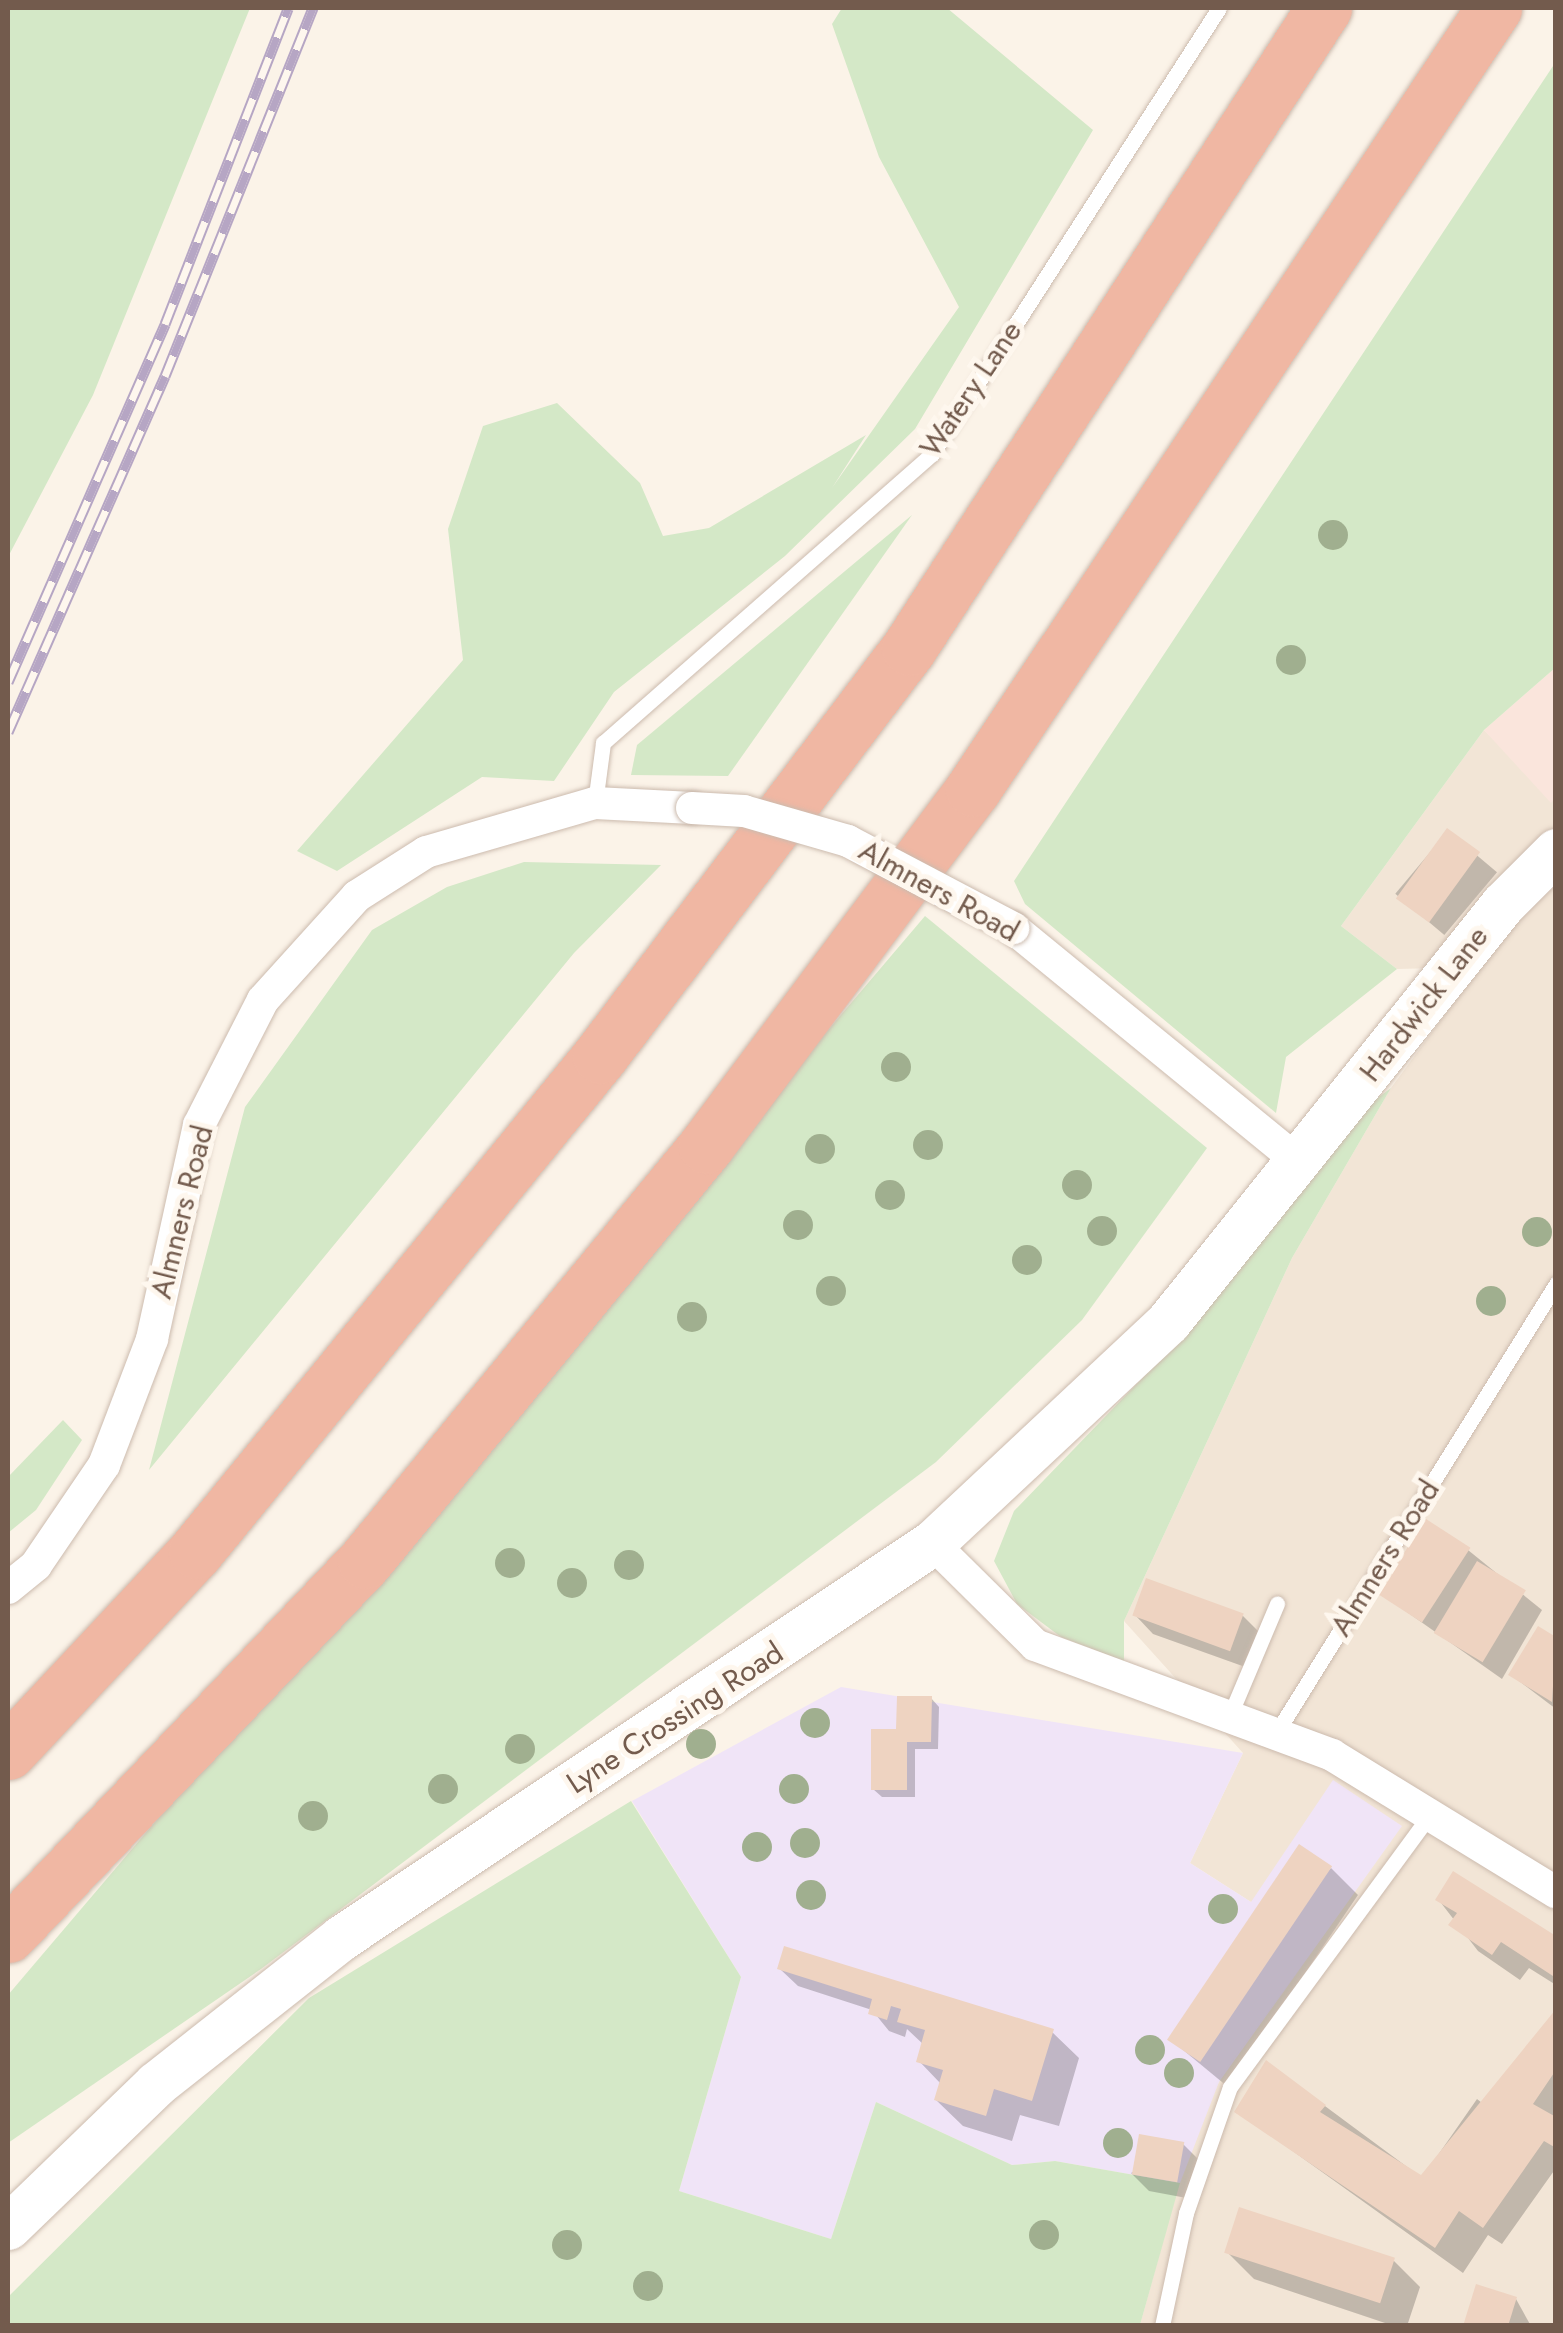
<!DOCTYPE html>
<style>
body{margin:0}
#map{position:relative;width:1563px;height:2333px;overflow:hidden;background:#fbf3e8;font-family:Jost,sans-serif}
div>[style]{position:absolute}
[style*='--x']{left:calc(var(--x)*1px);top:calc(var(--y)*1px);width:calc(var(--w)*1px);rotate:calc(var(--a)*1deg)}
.residential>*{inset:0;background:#f2e5d6}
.commercial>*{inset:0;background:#fae5dc}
.education>*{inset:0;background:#f0e4f7}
.green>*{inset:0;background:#d4e8c7}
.shadow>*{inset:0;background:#0003;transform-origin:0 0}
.building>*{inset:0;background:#eed3c1;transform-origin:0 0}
.roads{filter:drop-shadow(0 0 2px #ccbbae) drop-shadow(0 0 2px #ccbbae)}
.lane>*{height:15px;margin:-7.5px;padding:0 7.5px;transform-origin:7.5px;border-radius:7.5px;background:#fff}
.street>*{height:32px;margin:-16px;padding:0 16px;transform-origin:16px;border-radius:16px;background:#fff}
.secondary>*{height:45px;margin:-22.5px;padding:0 22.5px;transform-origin:22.5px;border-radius:22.5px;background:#fff}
.highway>*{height:55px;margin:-27.5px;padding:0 27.5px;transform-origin:27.5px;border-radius:27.5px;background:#f0b7a3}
.rail>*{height:11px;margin-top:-5.5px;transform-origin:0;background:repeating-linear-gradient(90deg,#fef7ee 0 22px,#b6a6c4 0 44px);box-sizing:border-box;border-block:2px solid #b6a6c4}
.bridges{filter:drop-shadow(0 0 2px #ccbbae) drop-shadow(0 0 2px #ccbbae)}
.street-bridge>*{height:32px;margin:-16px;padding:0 16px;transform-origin:16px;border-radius:16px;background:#fff}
.trees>*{width:30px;height:30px;margin:-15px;border-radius:50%;background:#a0af8f}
span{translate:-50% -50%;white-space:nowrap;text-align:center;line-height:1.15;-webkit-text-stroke:10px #fef7ee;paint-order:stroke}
.street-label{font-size:30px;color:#735b4d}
.frame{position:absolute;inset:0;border:10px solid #735b4d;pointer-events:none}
</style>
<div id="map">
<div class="residential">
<div style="clip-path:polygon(1484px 730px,1556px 800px,1555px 2325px,1140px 2325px,1195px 2125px,1219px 2082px,1251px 1902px,1190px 1863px,1243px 1753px,1124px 1621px,1292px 1258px,1391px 1088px,1480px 967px,1397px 969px,1341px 926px)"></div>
</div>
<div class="commercial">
<div style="clip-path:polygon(1555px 668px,1555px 798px,1551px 803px,1484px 730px)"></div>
</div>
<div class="education">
<div style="clip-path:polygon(841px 1687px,1243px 1753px,1190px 1863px,1251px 1902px,1333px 1780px,1402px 1826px,1219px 2082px,1180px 2183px,1055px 2161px,1012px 2165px,876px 2102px,831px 2239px,679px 2191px,741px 1977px,632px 1801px)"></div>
</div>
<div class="green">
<div style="clip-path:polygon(8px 8px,250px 8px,93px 395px,8px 557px)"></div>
<div style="clip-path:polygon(842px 8px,947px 8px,1093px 130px,915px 429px,785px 556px,614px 692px,554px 781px,482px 777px,337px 871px,297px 851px,463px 660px,448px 529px,483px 426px,557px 403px,640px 483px,663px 536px,709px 528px,866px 435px,832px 488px,959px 307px,879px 157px,832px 24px)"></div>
<div style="clip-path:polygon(1555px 63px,1555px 668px,1484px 730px,1341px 926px,1397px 969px,1286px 1057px,1276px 1113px,1025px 904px,1014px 881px)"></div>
<div style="clip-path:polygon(912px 515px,728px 776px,631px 775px,637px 745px)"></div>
<div style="clip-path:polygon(524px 862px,661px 865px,574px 953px,149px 1470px,245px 1107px,372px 930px,447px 887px)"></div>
<div style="clip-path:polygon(925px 916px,1207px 1148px,1082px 1320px,936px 1462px,261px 1969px,8px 2143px,8px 1995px)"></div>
<div style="clip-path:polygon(1391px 1088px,1292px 1258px,1124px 1621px,1124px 1661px,1061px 1637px,1017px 1604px,994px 1561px,1014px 1511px,1155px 1365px,1344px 1123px)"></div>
<div style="clip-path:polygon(63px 1420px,82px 1440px,36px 1510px,8px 1533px,8px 1477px)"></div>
<div style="clip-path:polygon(631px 1801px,741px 1977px,679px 2191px,831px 2239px,876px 2102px,1012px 2165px,1055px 2161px,1180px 2183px,1140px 2325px,8px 2325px,8px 2297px,309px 1998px)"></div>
</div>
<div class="shadow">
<div style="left:1448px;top:831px;width:64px;height:82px;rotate:40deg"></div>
<div style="clip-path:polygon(1468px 1550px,1542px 1610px,1502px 1679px,1380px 1593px)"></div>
<div style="clip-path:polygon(1136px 1616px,1243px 1616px,1261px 1634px,1248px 1668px,1153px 1634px)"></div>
<div style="clip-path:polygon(1556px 1640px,1556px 1709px,1511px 1675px)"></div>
<div style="clip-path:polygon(931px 1698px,939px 1707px,938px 1749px,915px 1749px,915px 1797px,882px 1797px,873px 1789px,898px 1732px)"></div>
<div style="clip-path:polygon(1331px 1868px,1358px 1895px,1228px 2087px,1171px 2040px)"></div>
<div style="clip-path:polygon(1438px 1899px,1556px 1939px,1556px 1985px,1529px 1968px,1520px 1980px,1478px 1951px)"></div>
<div style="clip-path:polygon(780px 1969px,1052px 2032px,1079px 2058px,1059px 2126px,1020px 2115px,1012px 2141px,963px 2126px,936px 2100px,941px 2084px,919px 2061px,924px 2045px,907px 2029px,905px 2037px,889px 2031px,872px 2010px,798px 1986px)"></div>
<div style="clip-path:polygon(1556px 2013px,1556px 2168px,1502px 2244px,1488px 2235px,1463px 2273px,1237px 2111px,1267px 2063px,1422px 2178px,1477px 2099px,1496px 2114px)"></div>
<div style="clip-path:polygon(1183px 2144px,1201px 2162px,1192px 2199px,1149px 2191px,1131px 2173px)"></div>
<div style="clip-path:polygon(1227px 2252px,1393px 2260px,1420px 2287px,1407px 2326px,1394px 2326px,1254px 2279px)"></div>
<div style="clip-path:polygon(1516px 2299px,1531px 2326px,1466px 2326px)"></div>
</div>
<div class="building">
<div style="left:1447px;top:828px;width:41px;height:87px;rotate:36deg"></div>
<div style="left:1426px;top:1519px;width:53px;height:89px;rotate:33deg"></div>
<div style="left:1477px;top:1561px;width:57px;height:84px;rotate:31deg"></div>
<div style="left:1146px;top:1578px;width:104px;height:40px;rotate:20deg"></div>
<div style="clip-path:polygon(1538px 1626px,1556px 1637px,1552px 1702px,1508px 1675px)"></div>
<div style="clip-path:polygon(897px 1696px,932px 1696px,931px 1742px,907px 1742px,907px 1790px,871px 1790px,871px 1729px,896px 1729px)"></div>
<div style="left:1299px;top:1844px;width:40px;height:236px;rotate:34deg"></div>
<div style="clip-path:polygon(1453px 1871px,1556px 1936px,1556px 1978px,1501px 1942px,1492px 1955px,1448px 1925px,1457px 1913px,1435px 1900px)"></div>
<div style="clip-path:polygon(784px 1946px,1054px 2029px,1032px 2101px,994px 2089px,986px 2116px,934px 2100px,943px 2070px,916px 2062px,925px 2030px,897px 2022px,901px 2009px,891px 2006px,887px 2020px,868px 2014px,872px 1999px,777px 1969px)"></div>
<div style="clip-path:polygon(1556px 2009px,1556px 2070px,1533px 2104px,1556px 2117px,1556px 2148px,1544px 2141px,1483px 2228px,1459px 2211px,1435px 2248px,1234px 2112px,1266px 2060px,1326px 2105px,1320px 2112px,1421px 2175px)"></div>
<div style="left:1139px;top:2134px;width:46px;height:41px;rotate:10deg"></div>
<div style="left:1239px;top:2207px;width:164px;height:48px;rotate:18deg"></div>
<div style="clip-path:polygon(1476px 2284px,1517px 2297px,1508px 2326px,1463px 2326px)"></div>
</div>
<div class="roads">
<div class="lane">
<div style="--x:595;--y:803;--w:61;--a:-82.4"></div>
<div style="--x:603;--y:743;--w:438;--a:-41.3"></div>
<div style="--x:932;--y:454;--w:530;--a:-57.24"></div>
<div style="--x:1230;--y:1715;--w:121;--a:-67.1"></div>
<div style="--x:1278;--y:1730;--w:526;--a:-58.06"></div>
<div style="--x:1162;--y:2326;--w:116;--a:-78"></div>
<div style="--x:1186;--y:2213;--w:133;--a:-70.8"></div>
<div style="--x:1230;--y:2087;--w:338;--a:-53.7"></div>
</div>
<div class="street">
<div style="--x:1013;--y:928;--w:370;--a:39.3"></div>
<div style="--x:932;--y:1543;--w:145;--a:44.7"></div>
<div style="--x:1035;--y:1645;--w:317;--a:20.3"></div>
<div style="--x:1332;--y:1755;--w:263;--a:31.5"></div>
<div style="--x:8;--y:1588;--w:36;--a:-39"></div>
<div style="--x:36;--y:1565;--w:121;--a:-55.8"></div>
<div style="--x:104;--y:1465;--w:135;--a:-69.1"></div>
<div style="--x:152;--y:1339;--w:219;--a:-77.6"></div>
<div style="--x:199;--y:1125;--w:140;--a:-62.9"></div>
<div style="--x:263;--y:1000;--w:140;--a:-47.9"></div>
<div style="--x:357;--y:896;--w:82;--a:-32.5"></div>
<div style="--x:426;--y:852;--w:176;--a:-16.2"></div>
<div style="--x:595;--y:803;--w:97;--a:3"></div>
</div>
<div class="secondary">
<div style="--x:8;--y:2227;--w:206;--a:-44"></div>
<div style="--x:156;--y:2084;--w:236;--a:-38.3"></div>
<div style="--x:341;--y:1938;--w:711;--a:-33.76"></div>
<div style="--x:932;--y:1543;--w:323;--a:-43.1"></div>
<div style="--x:1168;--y:1322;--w:536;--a:-51.29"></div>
<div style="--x:1503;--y:904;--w:75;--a:-45"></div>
</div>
<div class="highway">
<div style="--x:8;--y:1752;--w:275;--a:-46.9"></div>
<div style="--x:196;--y:1551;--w:639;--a:-50.78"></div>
<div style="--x:600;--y:1056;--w:512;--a:-52.86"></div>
<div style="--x:909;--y:648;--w:763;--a:-57.04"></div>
<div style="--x:8;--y:1935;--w:517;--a:-46.33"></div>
<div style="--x:365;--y:1561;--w:537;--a:-50.59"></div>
<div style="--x:706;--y:1146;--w:446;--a:-53.2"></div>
<div style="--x:973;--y:789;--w:939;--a:-56.29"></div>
</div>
</div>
<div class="rail">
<div style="--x:8;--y:682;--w:391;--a:-66.3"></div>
<div style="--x:165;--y:324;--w:339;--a:-68.7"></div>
<div style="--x:8;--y:732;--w:389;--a:-66.2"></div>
<div style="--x:165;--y:376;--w:397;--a:-68.1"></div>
</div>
<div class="bridges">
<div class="street-bridge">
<div style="--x:692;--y:808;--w:52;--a:3.3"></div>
<div style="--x:744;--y:811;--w:108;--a:16.1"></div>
<div style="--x:848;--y:841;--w:187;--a:27.8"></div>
</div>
</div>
<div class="trees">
<div style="left:1333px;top:535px"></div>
<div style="left:1291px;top:660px"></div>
<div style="left:896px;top:1067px"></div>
<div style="left:928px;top:1145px"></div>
<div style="left:820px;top:1149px"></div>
<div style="left:1077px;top:1185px"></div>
<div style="left:890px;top:1195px"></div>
<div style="left:798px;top:1225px"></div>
<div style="left:1102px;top:1231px"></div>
<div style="left:1537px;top:1232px"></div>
<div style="left:1027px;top:1260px"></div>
<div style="left:831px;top:1291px"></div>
<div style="left:1491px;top:1301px"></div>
<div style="left:692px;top:1317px"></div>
<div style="left:510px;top:1563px"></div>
<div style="left:629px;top:1565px"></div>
<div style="left:572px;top:1583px"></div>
<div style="left:815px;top:1723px"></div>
<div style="left:701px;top:1744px"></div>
<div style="left:520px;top:1749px"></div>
<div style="left:443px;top:1789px"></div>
<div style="left:794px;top:1789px"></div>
<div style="left:313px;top:1816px"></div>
<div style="left:805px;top:1843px"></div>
<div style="left:757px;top:1847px"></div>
<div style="left:811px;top:1895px"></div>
<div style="left:1223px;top:1909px"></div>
<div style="left:1150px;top:2050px"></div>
<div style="left:1179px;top:2073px"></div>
<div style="left:1118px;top:2143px"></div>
<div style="left:1044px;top:2235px"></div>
<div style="left:567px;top:2245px"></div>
<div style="left:648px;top:2286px"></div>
</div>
<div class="street-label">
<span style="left:971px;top:389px;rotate:-56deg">Watery Lane</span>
<span style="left:939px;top:891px;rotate:29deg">Almners Road</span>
<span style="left:1424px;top:1004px;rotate:-52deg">Hardwick Lane</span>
<span style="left:182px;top:1212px;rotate:-76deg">Almners Road</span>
<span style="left:1385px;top:1558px;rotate:-58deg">Almners Road</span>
<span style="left:675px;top:1718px;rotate:-33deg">Lyne Crossing Road</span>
</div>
<div class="frame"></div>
</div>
